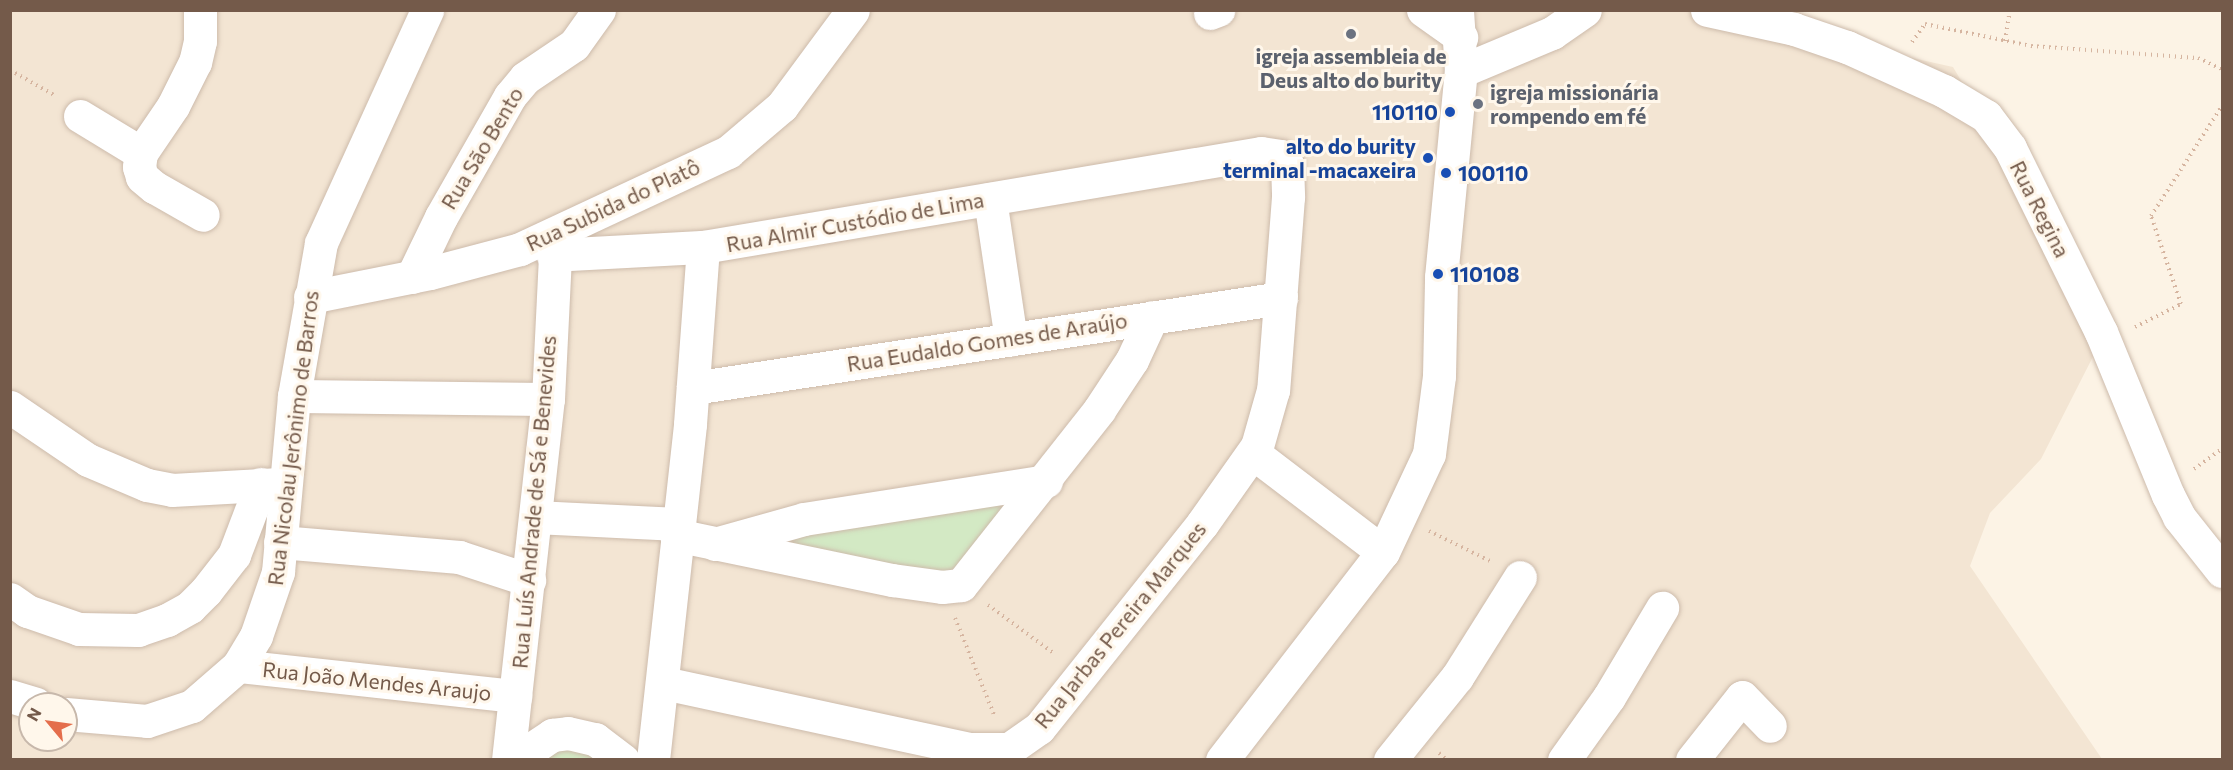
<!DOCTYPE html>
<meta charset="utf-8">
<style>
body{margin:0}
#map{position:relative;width:2233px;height:770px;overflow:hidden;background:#fcf3e5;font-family:Commissioner,sans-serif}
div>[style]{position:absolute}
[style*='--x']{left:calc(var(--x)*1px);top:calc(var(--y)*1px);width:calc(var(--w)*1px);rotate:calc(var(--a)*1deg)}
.residential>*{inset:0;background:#f3e5d3}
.green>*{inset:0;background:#d3e9c4}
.path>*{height:4px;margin-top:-2px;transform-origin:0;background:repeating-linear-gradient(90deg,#d6b5a0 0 1.5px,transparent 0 6px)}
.roads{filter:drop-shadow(0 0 2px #cdbbab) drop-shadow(0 0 2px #cdbbab)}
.minor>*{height:33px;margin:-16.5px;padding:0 16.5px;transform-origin:16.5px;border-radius:16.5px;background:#fff}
.dots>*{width:16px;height:16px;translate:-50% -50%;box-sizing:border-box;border:3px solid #fff7eb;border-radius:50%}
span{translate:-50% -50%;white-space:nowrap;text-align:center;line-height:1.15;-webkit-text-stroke:6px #fff7eb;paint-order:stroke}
.worship-label{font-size:21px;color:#5b616d;font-weight:700}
.left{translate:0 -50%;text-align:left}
.transit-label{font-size:21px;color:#164399;font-weight:700}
.right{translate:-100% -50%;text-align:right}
.street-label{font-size:21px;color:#745a4a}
.frame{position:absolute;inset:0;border:12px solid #745a4a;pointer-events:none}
.north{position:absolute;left:18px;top:692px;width:60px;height:60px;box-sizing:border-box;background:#fff7eb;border:2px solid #c7b8ab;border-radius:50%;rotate:299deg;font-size:16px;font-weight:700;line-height:24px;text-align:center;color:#745a4a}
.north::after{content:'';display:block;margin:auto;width:21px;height:27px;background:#e46e4c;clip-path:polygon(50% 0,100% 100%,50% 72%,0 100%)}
</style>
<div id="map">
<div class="residential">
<div style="clip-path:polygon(evenodd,1696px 10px,1953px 67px,2107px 329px,2041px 459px,1990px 513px,1970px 566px,2102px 759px,11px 759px,10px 11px,1696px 10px,30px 704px,66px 704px,66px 740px,30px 740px,30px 704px)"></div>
</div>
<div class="green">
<div style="clip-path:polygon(1043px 478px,962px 587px,672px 543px)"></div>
<div style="clip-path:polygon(555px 743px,606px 760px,537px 760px)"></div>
</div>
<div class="path">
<div style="--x:2005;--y:41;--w:31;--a:-81"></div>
<div style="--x:1912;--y:42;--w:22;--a:-54"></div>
<div style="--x:1925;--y:24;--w:108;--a:11.7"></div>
<div style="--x:2031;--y:46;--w:167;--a:4.1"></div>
<div style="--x:2198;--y:58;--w:26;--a:25"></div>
<div style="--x:10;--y:70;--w:51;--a:29.6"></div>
<div style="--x:2135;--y:327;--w:51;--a:-26.6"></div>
<div style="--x:2181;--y:304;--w:93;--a:-108.8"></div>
<div style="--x:2151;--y:216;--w:131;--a:-57.2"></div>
<div style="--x:2194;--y:469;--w:34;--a:-36"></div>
<div style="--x:1429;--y:531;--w:68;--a:26.2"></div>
<div style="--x:988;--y:605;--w:83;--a:36.2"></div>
<div style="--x:955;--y:618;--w:107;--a:68"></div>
<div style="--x:1439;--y:753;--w:11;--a:41"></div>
</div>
<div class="roads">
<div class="minor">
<div style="--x:200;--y:10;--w:31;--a:90"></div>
<div style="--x:200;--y:41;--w:22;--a:103"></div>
<div style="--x:195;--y:62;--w:49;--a:116.6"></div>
<div style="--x:173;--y:106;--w:57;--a:124.2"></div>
<div style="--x:141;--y:153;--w:14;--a:98"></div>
<div style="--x:139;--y:167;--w:10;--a:73"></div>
<div style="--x:142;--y:177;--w:16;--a:40"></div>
<div style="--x:154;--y:187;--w:56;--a:29.7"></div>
<div style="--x:1423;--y:10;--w:47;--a:35.4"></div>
<div style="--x:1707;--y:10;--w:89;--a:12.3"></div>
<div style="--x:1794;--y:29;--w:56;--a:18.8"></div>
<div style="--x:1847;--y:47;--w:107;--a:24.4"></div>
<div style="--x:1944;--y:91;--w:49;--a:30.8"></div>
<div style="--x:1986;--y:116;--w:40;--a:53"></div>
<div style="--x:2010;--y:148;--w:205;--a:63.7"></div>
<div style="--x:2101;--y:332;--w:176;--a:67.7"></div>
<div style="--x:2168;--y:495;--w:25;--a:63"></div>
<div style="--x:2179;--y:517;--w:69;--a:51.5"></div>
<div style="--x:1210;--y:13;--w:9;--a:-21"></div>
<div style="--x:1461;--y:71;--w:99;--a:-22.7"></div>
<div style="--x:1552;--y:33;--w:40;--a:-34.9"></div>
<div style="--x:80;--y:116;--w:71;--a:31.2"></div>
<div style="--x:990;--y:199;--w:142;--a:81.5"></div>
<div style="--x:553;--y:255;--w:150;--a:-3.1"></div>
<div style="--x:703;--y:247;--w:566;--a:-9.56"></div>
<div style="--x:1261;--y:153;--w:20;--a:9"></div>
<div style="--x:1281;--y:156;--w:10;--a:53"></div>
<div style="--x:1287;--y:164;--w:33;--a:88"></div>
<div style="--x:1288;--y:197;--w:194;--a:94.4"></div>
<div style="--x:1273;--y:390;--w:58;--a:105.9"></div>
<div style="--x:1257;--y:446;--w:95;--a:125.2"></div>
<div style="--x:1202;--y:524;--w:261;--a:128.6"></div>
<div style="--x:1039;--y:728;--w:37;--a:145"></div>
<div style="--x:1009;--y:749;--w:40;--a:180"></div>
<div style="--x:969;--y:749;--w:313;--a:-167.8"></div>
<div style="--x:412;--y:277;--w:67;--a:-64.2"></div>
<div style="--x:441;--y:217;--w:139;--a:-60.3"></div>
<div style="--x:510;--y:96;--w:23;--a:-50"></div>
<div style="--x:525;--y:78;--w:59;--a:-34"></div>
<div style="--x:574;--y:45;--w:43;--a:-54.5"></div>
<div style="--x:310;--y:297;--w:122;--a:-11.3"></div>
<div style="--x:430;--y:273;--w:93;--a:-14.9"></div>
<div style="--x:520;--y:249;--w:230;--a:-25"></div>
<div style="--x:728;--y:152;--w:71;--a:-40.4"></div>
<div style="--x:782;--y:106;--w:119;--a:-53.5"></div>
<div style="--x:693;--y:388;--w:595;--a:-8.7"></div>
<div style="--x:294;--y:396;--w:254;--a:0.7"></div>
<div style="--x:10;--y:407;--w:94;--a:34.2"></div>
<div style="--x:88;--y:460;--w:64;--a:23"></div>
<div style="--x:147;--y:485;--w:25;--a:11"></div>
<div style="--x:172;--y:490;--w:108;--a:-3.2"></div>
<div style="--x:1253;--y:453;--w:163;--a:37.3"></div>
<div style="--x:536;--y:517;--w:141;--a:2.8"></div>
<div style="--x:676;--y:535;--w:221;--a:11.8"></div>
<div style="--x:892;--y:580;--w:50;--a:8"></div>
<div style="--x:942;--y:587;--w:19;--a:-6"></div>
<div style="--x:961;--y:585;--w:223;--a:-51.7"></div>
<div style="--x:1099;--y:410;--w:60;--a:-56.6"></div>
<div style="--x:1132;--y:360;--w:47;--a:-65.1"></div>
<div style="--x:280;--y:542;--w:180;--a:4.8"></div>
<div style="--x:459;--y:557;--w:74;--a:18.2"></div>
<div style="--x:715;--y:544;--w:92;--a:-15.7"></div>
<div style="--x:804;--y:519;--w:245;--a:-8.9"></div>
<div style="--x:10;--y:599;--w:21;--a:35"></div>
<div style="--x:27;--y:611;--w:55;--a:19.1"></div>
<div style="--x:79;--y:629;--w:59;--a:1"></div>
<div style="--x:138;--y:630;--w:31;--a:-19"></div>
<div style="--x:167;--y:620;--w:26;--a:-29"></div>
<div style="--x:190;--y:607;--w:23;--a:-45"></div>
<div style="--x:206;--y:591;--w:46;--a:-52.1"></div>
<div style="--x:234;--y:555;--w:76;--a:-69.2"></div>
<div style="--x:238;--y:666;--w:279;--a:6.2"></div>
<div style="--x:10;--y:696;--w:27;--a:17"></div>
<div style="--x:66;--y:714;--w:81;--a:4.9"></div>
<div style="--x:147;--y:721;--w:47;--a:-18.4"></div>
<div style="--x:192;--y:706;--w:61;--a:-41"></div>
<div style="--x:238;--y:666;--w:35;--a:-59"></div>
<div style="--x:256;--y:636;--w:68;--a:-71"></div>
<div style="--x:278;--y:572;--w:177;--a:-84.8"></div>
<div style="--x:294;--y:396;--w:155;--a:-80"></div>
<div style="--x:321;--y:243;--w:256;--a:-65.5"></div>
<div style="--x:508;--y:760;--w:363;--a:-83.7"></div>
<div style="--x:548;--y:399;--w:164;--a:-87.2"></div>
<div style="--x:515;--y:760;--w:45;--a:-34"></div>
<div style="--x:552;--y:735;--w:16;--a:-7"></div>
<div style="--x:568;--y:733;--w:28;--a:13"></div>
<div style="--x:595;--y:739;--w:35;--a:37"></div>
<div style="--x:653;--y:760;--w:338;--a:-83.7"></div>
<div style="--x:690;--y:424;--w:177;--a:-85.8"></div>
<div style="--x:1222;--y:760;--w:263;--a:-52.3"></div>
<div style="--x:1383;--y:552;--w:108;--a:-64.9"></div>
<div style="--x:1429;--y:454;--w:79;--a:-82.7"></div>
<div style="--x:1439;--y:376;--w:99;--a:-88.8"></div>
<div style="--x:1441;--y:277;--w:207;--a:-84.5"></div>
<div style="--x:1461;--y:71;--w:61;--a:-93.8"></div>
<div style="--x:1390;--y:760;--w:107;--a:-51.1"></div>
<div style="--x:1457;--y:677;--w:118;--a:-57.8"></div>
<div style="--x:1564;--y:760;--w:77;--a:-54.5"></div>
<div style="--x:1609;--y:697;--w:104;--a:-59.2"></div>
<div style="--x:1692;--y:760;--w:80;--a:-51.6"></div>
<div style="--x:1742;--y:697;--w:40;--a:46"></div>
</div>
</div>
<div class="dots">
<div style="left:1351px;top:34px;background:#6b7280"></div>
<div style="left:1478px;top:104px;background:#6b7280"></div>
<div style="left:1450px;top:112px;background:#1a4fb4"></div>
<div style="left:1428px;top:158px;background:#1a4fb4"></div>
<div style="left:1446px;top:173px;background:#1a4fb4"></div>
<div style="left:1438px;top:274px;background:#1a4fb4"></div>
</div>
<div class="worship-label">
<span style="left:1351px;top:68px">igreja assembleia de<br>Deus alto do burity</span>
<span class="left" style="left:1490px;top:104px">igreja missionária<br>rompendo em fé</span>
</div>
<div class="transit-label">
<span class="right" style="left:1438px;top:112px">110110</span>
<span class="right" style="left:1416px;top:158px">alto do burity<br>terminal -macaxeira</span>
<span class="left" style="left:1458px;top:173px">100110</span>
<span class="left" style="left:1450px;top:274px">110108</span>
</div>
<div class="street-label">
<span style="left:482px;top:148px;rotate:-59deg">Rua São Bento</span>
<span style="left:613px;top:205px;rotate:-25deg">Rua Subida do Platô</span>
<span style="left:2040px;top:209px;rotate:63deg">Rua Regina</span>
<span style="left:855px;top:222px;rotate:-10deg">Rua Almir Custódio de Lima</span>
<span style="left:987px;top:342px;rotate:-9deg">Rua Eudaldo Gomes de Araújo</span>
<span style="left:293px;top:438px;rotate:-83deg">Rua Nicolau Jerônimo de Barros</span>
<span style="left:534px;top:502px;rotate:-85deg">Rua Luís Andrade de Sá e Benevides</span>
<span style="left:1120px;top:625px;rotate:-51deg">Rua Jarbas Pereira Marques</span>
<span style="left:377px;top:681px;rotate:6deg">Rua João Mendes Araujo</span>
</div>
<div class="frame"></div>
<div class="north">N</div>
</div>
